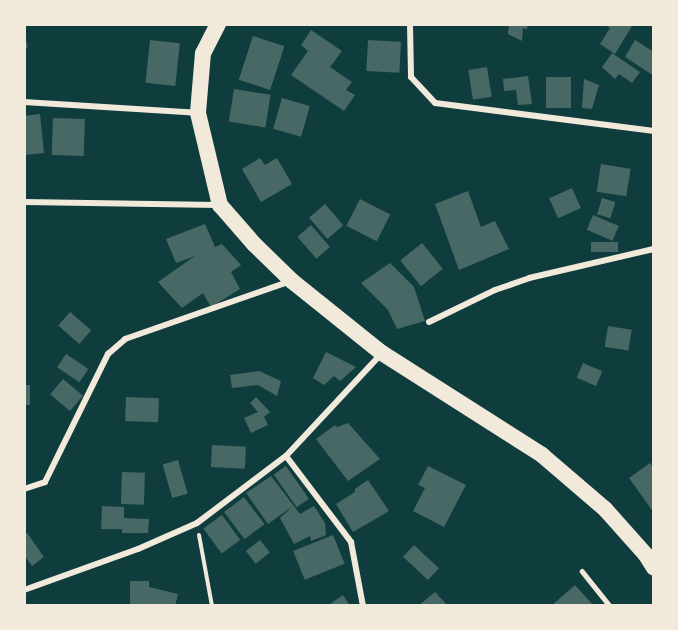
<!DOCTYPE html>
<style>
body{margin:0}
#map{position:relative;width:678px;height:630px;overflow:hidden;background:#0f3d3e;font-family:"Alegreya Sans",sans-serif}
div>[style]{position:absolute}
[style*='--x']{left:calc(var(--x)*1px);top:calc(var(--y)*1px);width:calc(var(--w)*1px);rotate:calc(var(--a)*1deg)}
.building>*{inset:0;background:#486865;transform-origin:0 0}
.path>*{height:4px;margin:-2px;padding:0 2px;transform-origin:2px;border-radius:2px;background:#f1e9da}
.service>*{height:4.5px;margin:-2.25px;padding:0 2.25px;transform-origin:2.25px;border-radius:2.25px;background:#f1e9da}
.minor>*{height:6px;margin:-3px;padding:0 3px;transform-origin:3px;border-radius:3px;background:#f1e9da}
.trunk>*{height:16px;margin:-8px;padding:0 8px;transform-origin:8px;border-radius:8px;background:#f1e9da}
span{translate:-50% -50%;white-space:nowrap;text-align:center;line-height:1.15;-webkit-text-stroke:6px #f1e9da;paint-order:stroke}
.frame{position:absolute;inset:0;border:26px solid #f1e9da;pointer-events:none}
</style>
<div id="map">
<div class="building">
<div style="clip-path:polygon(509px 24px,528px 24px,527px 29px,523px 28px,522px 41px,508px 34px)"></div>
<div style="clip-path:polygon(604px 24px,632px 26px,615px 54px,600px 44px,610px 28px)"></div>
<div style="clip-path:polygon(311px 30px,342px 51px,330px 67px,352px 82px,346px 90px,355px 95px,344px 111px,291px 75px,308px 51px,301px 45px)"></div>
<div style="clip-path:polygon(24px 34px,28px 47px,24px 49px)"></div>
<div style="left:253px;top:36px;width:33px;height:46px;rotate:18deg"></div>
<div style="left:150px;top:40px;width:30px;height:43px;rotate:6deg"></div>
<div style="left:368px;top:40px;width:33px;height:31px;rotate:3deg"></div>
<div style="clip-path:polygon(635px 40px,654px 52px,654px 76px,625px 57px)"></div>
<div style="clip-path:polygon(612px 53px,640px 72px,632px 83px,619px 74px,615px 79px,602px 67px)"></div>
<div style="left:487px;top:67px;width:30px;height:19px;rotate:81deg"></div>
<div style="clip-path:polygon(528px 76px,532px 104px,518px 105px,516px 90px,504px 91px,503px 79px)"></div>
<div style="left:546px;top:77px;width:25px;height:31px"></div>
<div style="clip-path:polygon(584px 79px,599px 85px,592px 109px,582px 108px)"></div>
<div style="left:234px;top:89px;width:37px;height:33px;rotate:9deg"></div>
<div style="left:282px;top:98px;width:29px;height:32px;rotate:16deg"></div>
<div style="clip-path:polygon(40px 114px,44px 153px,24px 155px,24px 116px)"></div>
<div style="left:53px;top:118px;width:32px;height:37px;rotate:2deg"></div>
<div style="clip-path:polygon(260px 158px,265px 165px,277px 158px,292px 184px,261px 202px,242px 169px)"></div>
<div style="left:601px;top:164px;width:30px;height:28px;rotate:9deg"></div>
<div style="left:572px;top:188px;width:22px;height:25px;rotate:66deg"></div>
<div style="clip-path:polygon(468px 191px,481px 227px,495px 221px,509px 249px,459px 270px,435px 204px)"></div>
<div style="left:602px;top:198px;width:14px;height:17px;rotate:17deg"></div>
<div style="left:360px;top:199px;width:34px;height:30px;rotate:27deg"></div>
<div style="left:325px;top:204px;width:28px;height:21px;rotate:49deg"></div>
<div style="left:593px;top:215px;width:28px;height:16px;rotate:23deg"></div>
<div style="clip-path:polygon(205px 224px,215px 247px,222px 244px,241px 265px,231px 272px,240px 289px,211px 307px,203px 293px,182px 308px,158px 282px,195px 256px,176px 263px,166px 239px)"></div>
<div style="left:311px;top:225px;width:29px;height:18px;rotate:49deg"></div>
<div style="left:591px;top:242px;width:27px;height:10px"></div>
<div style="left:422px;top:243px;width:33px;height:28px;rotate:51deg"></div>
<div style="clip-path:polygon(390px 263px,414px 287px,425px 321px,397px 329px,388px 310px,361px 283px)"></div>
<div style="left:70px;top:312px;width:28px;height:18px;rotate:41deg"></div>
<div style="left:608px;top:326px;width:24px;height:21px;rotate:9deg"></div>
<div style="clip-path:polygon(326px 352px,356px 367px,340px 381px,334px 376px,324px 385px,313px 378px)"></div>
<div style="left:66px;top:354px;width:27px;height:16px;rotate:34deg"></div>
<div style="left:583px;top:363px;width:21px;height:16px;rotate:23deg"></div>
<div style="clip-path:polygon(259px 371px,281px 381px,277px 396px,258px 385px,232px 388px,230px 375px)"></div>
<div style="left:63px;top:379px;width:26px;height:20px;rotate:40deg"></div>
<div style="left:24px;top:385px;width:6px;height:20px"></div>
<div style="left:126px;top:397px;width:33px;height:24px;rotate:2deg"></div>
<div style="clip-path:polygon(256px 397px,270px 412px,264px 417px,268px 425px,251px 433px,244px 418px,258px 412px,250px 403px)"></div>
<div style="clip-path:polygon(348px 423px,380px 459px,348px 481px,316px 439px,335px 425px,337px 427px)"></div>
<div style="left:212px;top:445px;width:34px;height:22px;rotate:3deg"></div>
<div style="left:178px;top:460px;width:35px;height:16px;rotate:74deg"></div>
<div style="clip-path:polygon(650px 463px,654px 469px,654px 513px,629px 478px)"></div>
<div style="left:286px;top:466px;width:40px;height:15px;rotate:55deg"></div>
<div style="clip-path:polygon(428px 466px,466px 485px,444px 527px,413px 511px,425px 488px,418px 485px)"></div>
<div style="left:122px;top:472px;width:23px;height:32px;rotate:2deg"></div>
<div style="clip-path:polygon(271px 476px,300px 514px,314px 506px,325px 523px,326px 535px,311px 541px,310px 536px,294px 544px,280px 518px,293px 506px,268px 524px,246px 493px)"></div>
<div style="clip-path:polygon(368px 480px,389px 511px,353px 532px,336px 504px,355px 492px,355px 489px)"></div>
<div style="left:244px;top:497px;width:34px;height:25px;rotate:53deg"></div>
<div style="clip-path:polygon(102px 506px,124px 507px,124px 518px,149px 519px,148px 533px,122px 533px,122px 529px,101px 529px)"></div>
<div style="left:222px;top:515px;width:31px;height:23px;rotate:54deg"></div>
<div style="clip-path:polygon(27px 533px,44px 557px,32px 566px,24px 555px,24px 535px)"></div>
<div style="left:333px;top:535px;width:31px;height:43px;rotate:68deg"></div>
<div style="left:260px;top:540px;width:16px;height:18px;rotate:52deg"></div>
<div style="left:414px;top:545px;width:34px;height:16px;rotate:43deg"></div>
<div style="clip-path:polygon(130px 581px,149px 581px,149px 587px,178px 594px,175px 606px,130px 606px)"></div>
<div style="clip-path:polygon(575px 585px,594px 606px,551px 606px)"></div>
<div style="clip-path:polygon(435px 592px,448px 606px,418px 606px)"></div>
<div style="clip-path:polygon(343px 595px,350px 606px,331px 606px,330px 604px)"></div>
</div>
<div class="path">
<div style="--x:199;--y:535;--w:72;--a:79.6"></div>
</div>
<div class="service">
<div style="--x:582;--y:571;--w:45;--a:51.3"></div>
</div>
<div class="minor">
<div style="--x:410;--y:24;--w:53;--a:88.9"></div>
<div style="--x:411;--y:77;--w:35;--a:47"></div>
<div style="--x:435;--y:103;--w:221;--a:7.3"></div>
<div style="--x:24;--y:102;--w:173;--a:3.6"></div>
<div style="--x:24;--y:202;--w:194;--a:0.9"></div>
<div style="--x:429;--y:322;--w:73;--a:-25.9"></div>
<div style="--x:495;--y:290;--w:36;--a:-19"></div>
<div style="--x:529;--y:278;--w:128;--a:-13.1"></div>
<div style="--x:286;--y:456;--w:108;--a:52.9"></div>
<div style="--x:351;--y:542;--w:65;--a:79.4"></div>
<div style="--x:24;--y:489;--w:22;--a:-18"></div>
<div style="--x:45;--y:482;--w:143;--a:-63.8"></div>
<div style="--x:108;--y:354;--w:23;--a:-41"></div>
<div style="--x:125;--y:339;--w:173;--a:-19.3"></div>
<div style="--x:24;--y:590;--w:121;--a:-19.8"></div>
<div style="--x:138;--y:549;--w:64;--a:-23.8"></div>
<div style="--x:197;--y:523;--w:111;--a:-37"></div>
<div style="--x:286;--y:456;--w:139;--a:-47"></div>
</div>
<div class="trunk">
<div style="--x:218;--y:24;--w:33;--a:117"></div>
<div style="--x:203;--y:53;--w:60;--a:94.8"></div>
<div style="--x:198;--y:113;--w:95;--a:76.6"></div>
<div style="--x:220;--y:205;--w:52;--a:48.9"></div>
<div style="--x:254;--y:244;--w:53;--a:44.2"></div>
<div style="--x:292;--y:281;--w:115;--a:38.7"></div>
<div style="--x:382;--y:353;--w:190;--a:32.5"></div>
<div style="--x:542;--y:455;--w:83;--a:40.6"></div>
<div style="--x:605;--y:509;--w:62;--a:48.3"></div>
<div style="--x:646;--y:555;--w:15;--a:58"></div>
</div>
<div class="frame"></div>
</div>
